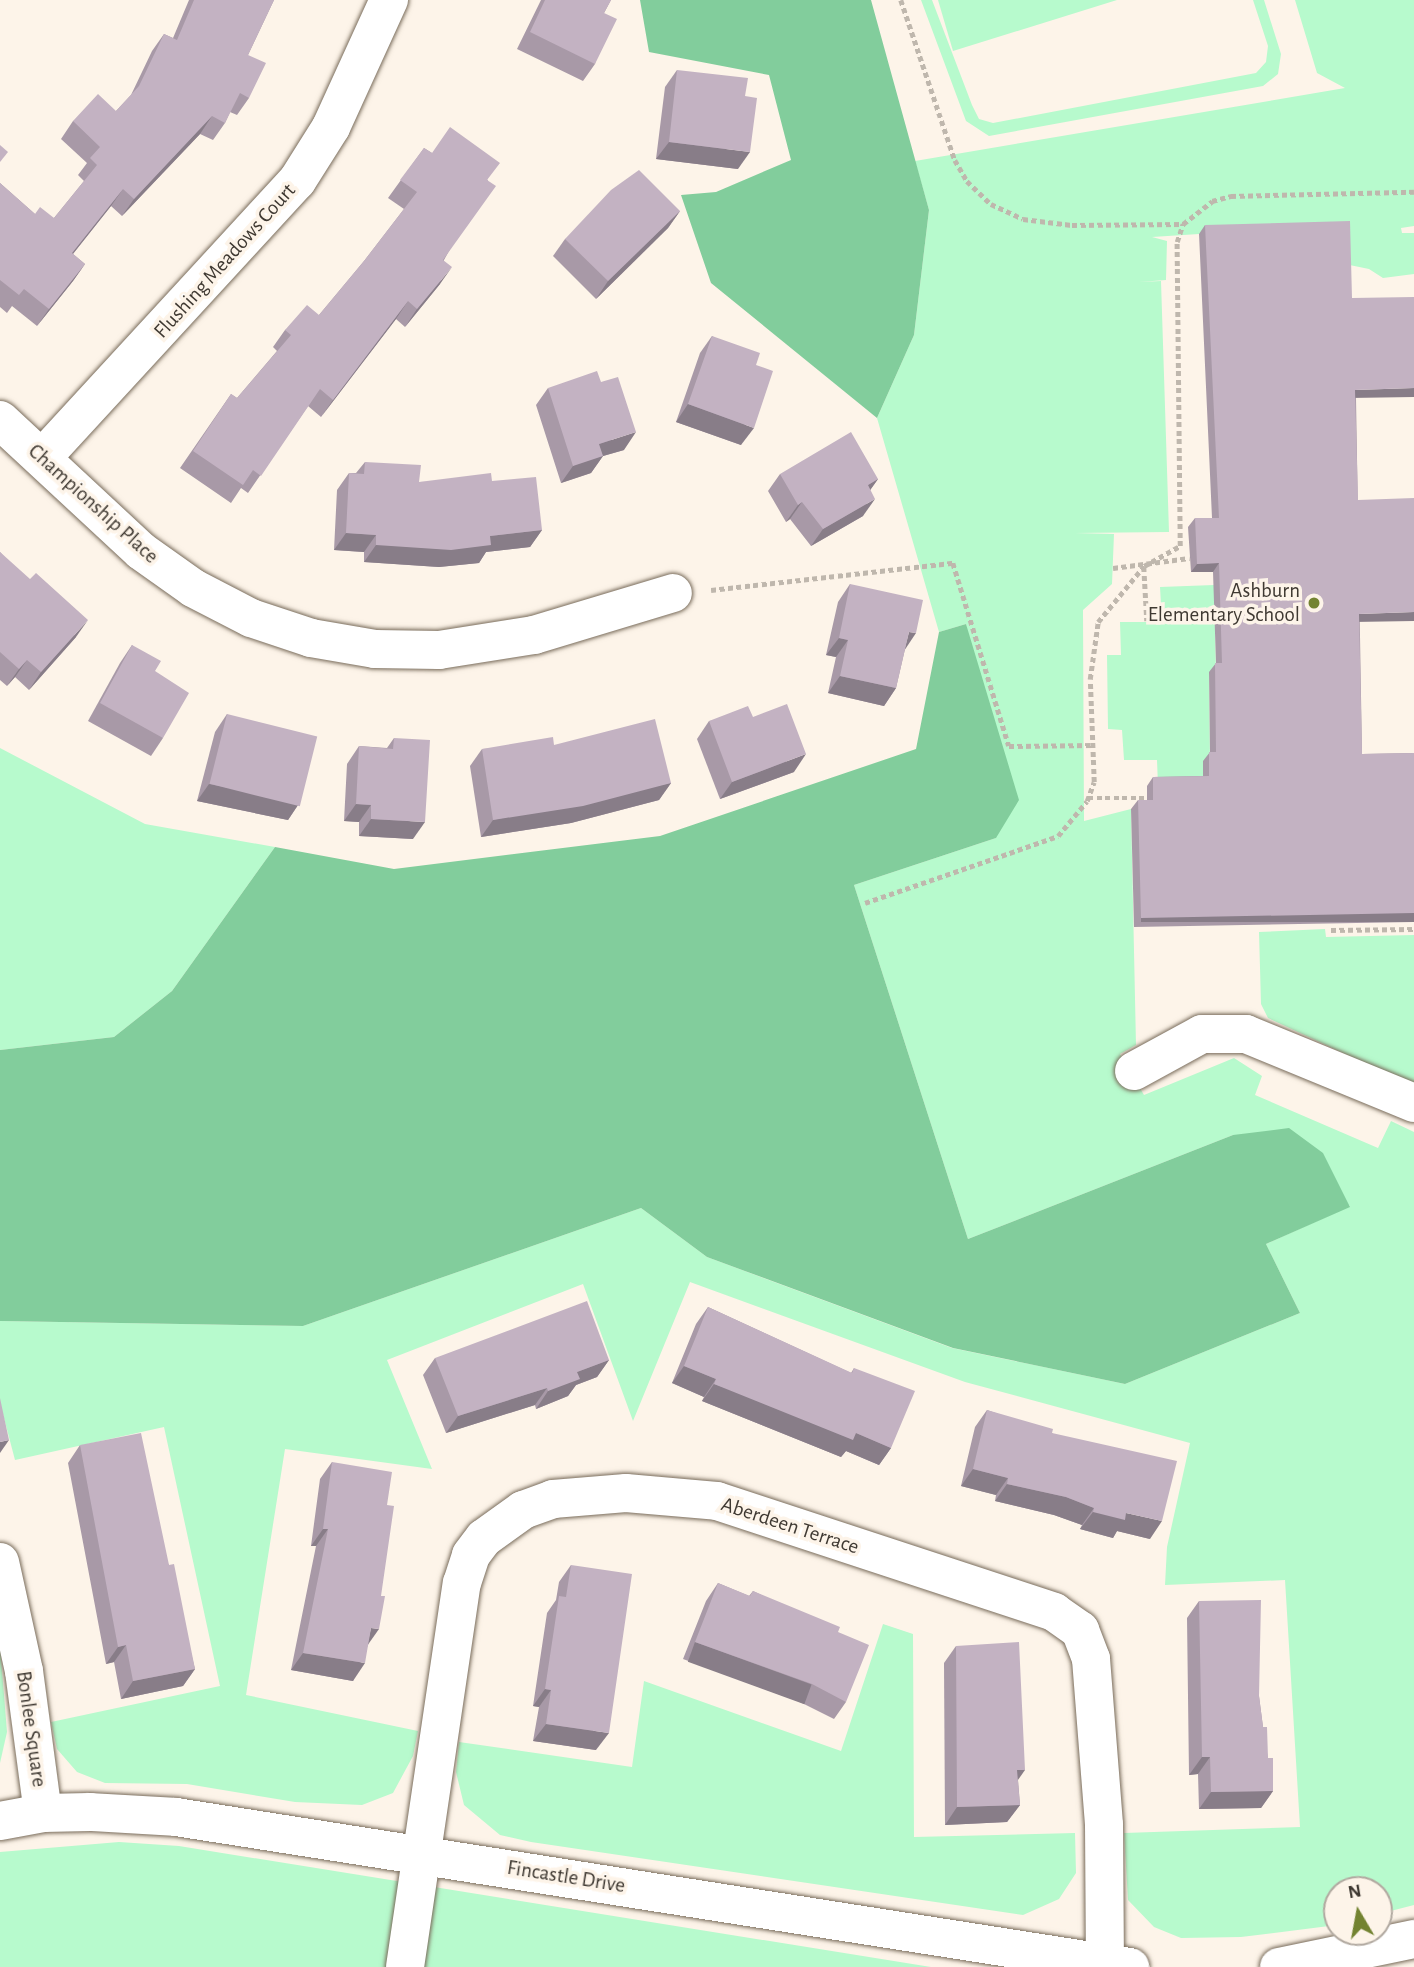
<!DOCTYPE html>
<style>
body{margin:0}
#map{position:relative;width:1414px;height:1967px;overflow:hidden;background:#fdf4e9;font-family:"Alegreya Sans",sans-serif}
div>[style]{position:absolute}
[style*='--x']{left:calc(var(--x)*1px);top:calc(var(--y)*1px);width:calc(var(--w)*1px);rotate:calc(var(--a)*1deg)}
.green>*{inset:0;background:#b7facd}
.forest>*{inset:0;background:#82cd9c}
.path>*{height:4.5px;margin-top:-2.25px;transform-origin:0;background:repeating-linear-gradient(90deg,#bfb7ad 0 5px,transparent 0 8.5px)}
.roads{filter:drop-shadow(0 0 2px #796c5b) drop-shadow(0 0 2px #796c5b)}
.minor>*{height:38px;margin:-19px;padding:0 19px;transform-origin:19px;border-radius:19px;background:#fff}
.wall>*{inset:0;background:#a899a7}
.shaded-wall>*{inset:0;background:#887d88;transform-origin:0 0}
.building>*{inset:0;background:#c3b2c2;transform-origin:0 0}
.dots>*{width:19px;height:19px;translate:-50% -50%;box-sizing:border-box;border:4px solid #fdf4e9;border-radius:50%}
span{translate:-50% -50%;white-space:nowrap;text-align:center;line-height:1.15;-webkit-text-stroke:7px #fdf4e9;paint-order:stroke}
.street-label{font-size:21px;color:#3f3932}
.poi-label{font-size:21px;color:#3f3932}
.right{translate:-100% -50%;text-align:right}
.north{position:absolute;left:1323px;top:1876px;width:70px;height:70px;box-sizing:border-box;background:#fdf4e9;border:2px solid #b1a9a0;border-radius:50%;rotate:350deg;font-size:19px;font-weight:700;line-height:28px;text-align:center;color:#3f3932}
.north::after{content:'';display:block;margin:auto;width:24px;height:32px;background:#738331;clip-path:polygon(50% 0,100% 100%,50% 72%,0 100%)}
</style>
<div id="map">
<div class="green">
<div style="clip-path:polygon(921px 0,932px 0,972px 105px,979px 119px,993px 123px,1256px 73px,1266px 62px,1268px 46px,1253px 0,1264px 0,1281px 54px,1278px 74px,1263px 86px,989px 136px,966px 121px)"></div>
<div style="clip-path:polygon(938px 0,1117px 0,953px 51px)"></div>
<div style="clip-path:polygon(1295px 0,1414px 0,1414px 226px,1401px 228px,1402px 233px,1414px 233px,1414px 274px,1383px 278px,1369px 269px,1199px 234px,1152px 237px,1167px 241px,1166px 280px,1139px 282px,1161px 281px,1169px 532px,1075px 533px,1114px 534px,1112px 584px,1083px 610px,1084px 821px,1131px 809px,1136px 1045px,1120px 1054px,1144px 1095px,1234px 1058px,1262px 1076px,1255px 1095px,1378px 1148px,1391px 1121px,1414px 1132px,1414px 1905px,1379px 1914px,1379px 1890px,1337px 1890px,1337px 1925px,1241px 1937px,1181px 1938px,1154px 1927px,1128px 1900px,1124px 1833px,1300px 1827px,1285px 1580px,1165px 1585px,1167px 1547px,1190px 1443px,965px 1382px,690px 1282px,633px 1421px,583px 1284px,387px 1360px,432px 1469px,285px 1449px,246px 1695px,418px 1731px,413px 1756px,393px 1793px,362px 1805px,295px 1802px,187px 1784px,105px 1783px,77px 1772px,57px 1749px,51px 1722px,220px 1686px,164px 1427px,15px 1460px,0 1403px,0 1321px,303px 1326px,641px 1208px,707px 1257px,952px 1348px,1125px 1384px,1300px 1313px,1266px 1244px,1350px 1206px,1233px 1135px,968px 1239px,854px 885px,996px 838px,966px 624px,939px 632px,877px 418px,914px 335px,929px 210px,915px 161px,1345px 88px,1317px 73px)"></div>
<div style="clip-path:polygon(1214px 585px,1216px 672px,1209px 672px,1210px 760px,1203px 785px,1158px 786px,1157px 760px,1124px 760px,1122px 730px,1108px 729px,1107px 655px,1121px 655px,1120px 622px,1162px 622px,1160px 587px)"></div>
<div style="clip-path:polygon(0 748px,145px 824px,275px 847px,172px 991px,114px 1037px,0 1050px)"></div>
<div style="clip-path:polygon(1325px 929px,1326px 937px,1414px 935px,1414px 1086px,1268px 1018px,1261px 1004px,1259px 932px)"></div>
<div style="clip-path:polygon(883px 1624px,913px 1634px,914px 1837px,1075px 1833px,1076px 1873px,1059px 1899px,1023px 1915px,531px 1842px,500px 1835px,464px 1805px,456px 1772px,459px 1742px,632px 1767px,644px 1681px,841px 1751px)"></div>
<div style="clip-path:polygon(0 1646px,7px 1732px,0 1763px)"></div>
<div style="clip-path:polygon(119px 1842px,179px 1846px,931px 1967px,0 1967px,0 1852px)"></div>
</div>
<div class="forest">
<div style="clip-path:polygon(640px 0,871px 0,929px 210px,914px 335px,877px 418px,711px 283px,681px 195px,716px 192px,791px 160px,769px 75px,649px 52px)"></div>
<div style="clip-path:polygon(966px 624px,1019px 800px,996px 838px,854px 885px,968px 1239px,1233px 1135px,1289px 1128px,1323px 1153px,1350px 1207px,1266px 1244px,1300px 1313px,1125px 1384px,953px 1348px,707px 1257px,641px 1208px,303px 1326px,0 1321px,0 1050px,114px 1037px,172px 991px,275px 847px,394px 869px,660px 836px,916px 749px,939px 632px)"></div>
</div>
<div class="path">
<div style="--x:901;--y:0;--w:169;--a:71.4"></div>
<div style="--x:955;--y:160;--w:24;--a:60"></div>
<div style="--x:967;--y:181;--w:33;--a:44"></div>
<div style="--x:991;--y:204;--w:35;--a:25"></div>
<div style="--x:1023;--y:219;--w:49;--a:7"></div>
<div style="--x:1072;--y:225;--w:111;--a:-0.5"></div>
<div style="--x:1144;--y:567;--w:54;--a:86.8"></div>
<div style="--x:1113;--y:568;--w:77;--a:-7.5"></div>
<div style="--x:711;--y:590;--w:244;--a:-6.4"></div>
<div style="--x:953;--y:563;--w:191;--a:73"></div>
<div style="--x:1009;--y:746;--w:85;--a:-0.7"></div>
<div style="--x:1088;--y:798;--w:59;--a:0"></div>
<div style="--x:865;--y:903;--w:204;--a:-19.1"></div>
<div style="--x:1058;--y:836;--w:45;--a:-50.4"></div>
<div style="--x:1087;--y:801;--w:20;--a:-70"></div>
<div style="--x:1094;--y:782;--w:103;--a:-92.2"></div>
<div style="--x:1090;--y:679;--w:58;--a:-82"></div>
<div style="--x:1098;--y:622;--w:72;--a:-50.6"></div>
<div style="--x:1144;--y:566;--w:41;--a:-29.1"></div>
<div style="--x:1180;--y:546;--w:304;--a:-90.6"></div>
<div style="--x:1177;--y:242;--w:19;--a:-72"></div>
<div style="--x:1183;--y:224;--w:37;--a:-38"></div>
<div style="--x:1212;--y:201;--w:20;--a:-15"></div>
<div style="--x:1231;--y:196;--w:183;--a:-1.3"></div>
<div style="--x:1331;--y:930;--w:83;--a:-0.7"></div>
</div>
<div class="roads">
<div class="minor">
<div style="--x:0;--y:420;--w:192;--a:42.9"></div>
<div style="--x:141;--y:551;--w:64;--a:35.4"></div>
<div style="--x:193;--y:588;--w:65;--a:27.3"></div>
<div style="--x:251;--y:618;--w:63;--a:18.4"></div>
<div style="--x:311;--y:638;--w:65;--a:9.8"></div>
<div style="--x:375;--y:649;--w:64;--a:0.9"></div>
<div style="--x:439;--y:650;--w:96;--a:-9"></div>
<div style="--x:534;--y:635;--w:145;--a:-16.8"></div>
<div style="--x:42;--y:458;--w:377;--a:-47.4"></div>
<div style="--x:297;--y:181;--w:64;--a:-57.8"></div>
<div style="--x:331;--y:127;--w:140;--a:-65.5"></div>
<div style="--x:1134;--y:1071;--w:77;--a:-28.6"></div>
<div style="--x:1202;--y:1034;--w:44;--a:0"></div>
<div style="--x:1246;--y:1034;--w:182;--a:22.3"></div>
<div style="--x:0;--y:1562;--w:112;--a:77.6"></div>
<div style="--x:24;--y:1671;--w:143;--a:82.4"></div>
<div style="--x:0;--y:1821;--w:44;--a:-10.5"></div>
<div style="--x:43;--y:1813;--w:47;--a:-1.2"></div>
<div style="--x:90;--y:1812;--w:86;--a:3.3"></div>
<div style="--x:176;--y:1817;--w:966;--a:8.94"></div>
<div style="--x:405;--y:1967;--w:388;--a:-81.6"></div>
<div style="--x:462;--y:1583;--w:29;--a:-72"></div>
<div style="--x:471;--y:1555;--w:21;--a:-53"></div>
<div style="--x:484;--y:1538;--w:48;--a:-35.7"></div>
<div style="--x:523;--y:1510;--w:32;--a:-20"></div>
<div style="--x:553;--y:1499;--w:73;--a:-4.7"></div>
<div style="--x:626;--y:1493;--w:91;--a:5"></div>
<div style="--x:717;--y:1501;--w:355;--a:18.2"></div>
<div style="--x:1054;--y:1612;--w:32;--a:35"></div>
<div style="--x:1080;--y:1630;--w:31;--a:69"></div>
<div style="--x:1091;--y:1659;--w:167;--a:85.5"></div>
<div style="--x:1104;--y:1825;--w:140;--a:89.6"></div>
<div style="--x:1279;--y:1967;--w:138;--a:-11.7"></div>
</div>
</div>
<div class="wall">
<div style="clip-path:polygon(189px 0,274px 0,248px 55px,249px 98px,237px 115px,230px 112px,225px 123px,213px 140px,200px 134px,122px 216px,111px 206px,73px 254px,85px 264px,73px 281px,37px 326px,12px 306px,7px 313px,0 307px,0 183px,35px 214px,54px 218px,84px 181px,78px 175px,87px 163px,61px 139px,73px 121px,116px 111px,131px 95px,152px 51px,164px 34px,173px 38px)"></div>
<div style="clip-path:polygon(541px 0,611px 0,604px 13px,595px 64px,583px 81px,517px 49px)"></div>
<div style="clip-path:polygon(677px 70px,738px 169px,656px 159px,665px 87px)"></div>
<div style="clip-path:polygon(424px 148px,432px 153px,488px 180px,444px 260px,440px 284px,405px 327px,396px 319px,321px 417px,308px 406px,248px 493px,241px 488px,231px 503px,180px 468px,231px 394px,237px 398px,277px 351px,273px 347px,285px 330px,319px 315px,364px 261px,404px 209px,388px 198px)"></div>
<div style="clip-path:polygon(680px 211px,668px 228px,596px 299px,553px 256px,565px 239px)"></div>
<div style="clip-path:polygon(1205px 225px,1356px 398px,1362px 754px,1414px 753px,1414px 922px,1134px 927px,1131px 809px,1138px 800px,1147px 800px,1147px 786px,1153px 777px,1203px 776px,1203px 761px,1210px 752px,1209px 672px,1216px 663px,1213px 572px,1191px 572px,1188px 527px,1195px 518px,1212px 518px,1199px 234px)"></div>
<div style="clip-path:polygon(712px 336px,756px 365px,741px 445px,676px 422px,700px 353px)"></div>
<div style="clip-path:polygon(548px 388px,624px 450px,603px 456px,591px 473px,561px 483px,536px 405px)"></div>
<div style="clip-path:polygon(365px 462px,419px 482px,492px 481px,542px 530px,530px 547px,486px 552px,479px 563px,439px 567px,364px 562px,364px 552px,334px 550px,337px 490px,349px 473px,356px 473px)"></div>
<div style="clip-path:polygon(780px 474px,878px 479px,870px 490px,863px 516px,811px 546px,790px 519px,786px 522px,768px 491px)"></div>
<div style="clip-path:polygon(0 552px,76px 637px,29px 690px,15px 677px,7px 686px,0 680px)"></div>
<div style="clip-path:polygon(850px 584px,905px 649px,896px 688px,884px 706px,828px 693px,836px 657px,826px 655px,838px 602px)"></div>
<div style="clip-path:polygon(132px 645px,155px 671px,163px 738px,151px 756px,88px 721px,120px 663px)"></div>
<div style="clip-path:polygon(227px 714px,300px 802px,288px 820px,197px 801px,215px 732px)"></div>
<div style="clip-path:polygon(753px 717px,794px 772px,720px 799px,697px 739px,709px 721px)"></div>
<div style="clip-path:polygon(394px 738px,413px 839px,359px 836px,359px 822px,344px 821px,347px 764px,359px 746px,387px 748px)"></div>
<div style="clip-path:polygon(554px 745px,671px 783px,659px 800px,571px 823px,481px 837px,470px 766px,482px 749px)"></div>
<div style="clip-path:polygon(708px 1307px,851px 1373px,854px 1368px,891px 1448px,879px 1465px,846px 1451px,841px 1457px,702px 1401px,704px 1397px,672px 1383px,696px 1324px)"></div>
<div style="clip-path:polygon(435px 1358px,609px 1360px,597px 1377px,576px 1385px,568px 1396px,536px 1409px,535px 1405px,446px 1433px,423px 1375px)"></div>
<div style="clip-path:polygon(987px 1410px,1052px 1433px,1150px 1539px,1117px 1531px,1113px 1538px,1080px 1529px,1082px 1525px,1054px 1515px,995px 1501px,996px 1495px,961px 1486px,975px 1427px)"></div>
<div style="clip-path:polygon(80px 1445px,169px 1565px,195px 1669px,183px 1686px,121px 1699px,114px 1662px,106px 1664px,68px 1463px)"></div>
<div style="clip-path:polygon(332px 1462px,387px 1505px,368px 1645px,353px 1681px,291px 1670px,316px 1546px,311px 1546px,320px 1479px)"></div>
<div style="clip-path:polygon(571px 1565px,596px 1750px,533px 1741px,539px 1707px,533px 1706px,547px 1613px,556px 1600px,559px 1582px)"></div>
<div style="clip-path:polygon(718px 1583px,749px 1596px,753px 1591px,838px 1632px,846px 1702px,834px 1719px,800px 1702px,683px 1659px,706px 1601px)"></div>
<div style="clip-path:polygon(1199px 1601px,1259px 1696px,1263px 1727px,1273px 1791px,1261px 1808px,1199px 1809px,1198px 1774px,1189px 1775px,1187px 1618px)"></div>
<div style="clip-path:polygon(956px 1646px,1018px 1780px,1020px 1805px,1007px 1822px,945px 1825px,944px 1663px)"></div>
</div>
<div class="shaded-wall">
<div style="clip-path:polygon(212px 116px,200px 134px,122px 216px,134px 199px)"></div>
<div style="clip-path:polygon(669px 142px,750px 152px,738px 169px,656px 159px)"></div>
<div style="clip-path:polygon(123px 189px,111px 206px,60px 270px,72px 253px)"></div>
<div style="clip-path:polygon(680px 211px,668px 228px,596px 299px,608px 281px)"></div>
<div style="clip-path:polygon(85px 264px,73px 281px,37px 326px,49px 309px)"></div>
<div style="clip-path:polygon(452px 267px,440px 284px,405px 327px,417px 309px)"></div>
<div style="clip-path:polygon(408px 301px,396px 319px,321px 417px,333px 400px)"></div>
<div style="clip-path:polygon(1414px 388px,1414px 397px,1349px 398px,1355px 390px)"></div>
<div style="clip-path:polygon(688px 404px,754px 428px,741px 445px,676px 422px)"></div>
<div style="clip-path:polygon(636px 432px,624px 450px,603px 456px,591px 473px,561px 483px,573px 466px,599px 444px)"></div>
<div style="clip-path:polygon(878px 479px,866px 496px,868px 485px)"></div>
<div style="clip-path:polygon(875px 499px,863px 516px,811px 546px,823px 529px)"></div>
<div style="clip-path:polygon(802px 502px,790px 519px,786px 522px,798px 505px)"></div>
<div style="clip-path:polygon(542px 530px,530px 547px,486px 552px,479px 563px,439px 567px,364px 562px,376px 545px,490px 536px)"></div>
<div style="clip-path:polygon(346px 533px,376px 535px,364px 552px,334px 550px)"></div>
<div style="clip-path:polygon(1219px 563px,1213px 572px,1191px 572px,1197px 564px)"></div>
<div style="clip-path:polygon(1414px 612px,1414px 621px,1353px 622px,1359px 614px)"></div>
<div style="clip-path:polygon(88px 620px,76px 637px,29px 690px,41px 672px)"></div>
<div style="clip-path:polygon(909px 632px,916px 633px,904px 651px)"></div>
<div style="clip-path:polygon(839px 638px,848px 640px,836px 657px,826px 655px)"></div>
<div style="clip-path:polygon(27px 660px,15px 677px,7px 686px,19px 669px)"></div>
<div style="clip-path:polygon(840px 676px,896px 688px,884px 706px,828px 693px)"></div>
<div style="clip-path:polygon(806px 754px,794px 772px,720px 799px,732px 782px)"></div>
<div style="clip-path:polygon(671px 783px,659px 800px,571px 823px,481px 837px,493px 820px)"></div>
<div style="clip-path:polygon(209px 784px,300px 802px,288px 820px,197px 801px)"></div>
<div style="clip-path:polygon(356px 804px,371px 805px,359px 822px,344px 821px)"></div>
<div style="clip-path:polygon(371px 819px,425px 822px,413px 839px,359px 836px)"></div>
<div style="left:1414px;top:913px;width:9px;height:273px;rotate:90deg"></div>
<div style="clip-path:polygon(609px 1360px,597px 1377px,576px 1385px,568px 1396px,536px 1409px,548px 1391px,577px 1372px)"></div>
<div style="clip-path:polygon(684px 1366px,716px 1379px,704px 1397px,672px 1383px)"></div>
<div style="clip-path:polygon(714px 1384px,856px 1433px,891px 1448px,879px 1465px,846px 1451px,841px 1457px,702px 1401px)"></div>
<div style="clip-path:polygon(547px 1388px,535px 1405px,446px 1433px,458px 1416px)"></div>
<div style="clip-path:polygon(9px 1440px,0 1453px,0 1442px)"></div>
<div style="clip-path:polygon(973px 1469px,1008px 1478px,996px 1495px,961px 1486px)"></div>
<div style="clip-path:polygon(1007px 1484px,1066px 1497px,1094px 1508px,1082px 1525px,1054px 1515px,995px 1501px)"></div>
<div style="clip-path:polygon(1093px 1512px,1126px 1513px,1162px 1521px,1150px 1539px,1117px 1531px,1113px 1538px,1080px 1529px)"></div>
<div style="clip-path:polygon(323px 1529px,328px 1529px,316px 1546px,311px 1546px)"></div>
<div style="clip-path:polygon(371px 1628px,379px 1629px,367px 1646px)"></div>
<div style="left:695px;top:1642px;width:124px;height:21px;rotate:20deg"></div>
<div style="clip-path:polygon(126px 1645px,114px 1662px,106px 1664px,118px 1647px)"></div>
<div style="clip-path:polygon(303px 1653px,365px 1663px,353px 1681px,291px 1670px)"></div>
<div style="clip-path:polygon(195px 1669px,183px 1686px,121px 1699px,133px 1681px)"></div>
<div style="clip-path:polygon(545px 1689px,551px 1690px,539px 1707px,533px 1706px)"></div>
<div style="clip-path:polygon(546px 1724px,609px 1733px,596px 1750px,533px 1741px)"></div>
<div style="clip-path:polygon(1202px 1757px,1210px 1757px,1198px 1774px,1189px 1775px)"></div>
<div style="clip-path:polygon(1017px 1770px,1025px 1770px,1013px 1787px)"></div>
<div style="clip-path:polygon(1273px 1791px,1261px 1808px,1199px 1809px,1211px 1792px)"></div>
<div style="clip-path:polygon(1020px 1805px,1007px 1822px,945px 1825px,957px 1807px)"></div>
</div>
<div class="building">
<div style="clip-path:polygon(194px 0,274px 0,248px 55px,266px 63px,249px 98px,240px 93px,225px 123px,212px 116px,134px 199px,123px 189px,72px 253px,85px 264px,49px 309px,24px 289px,19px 295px,0 280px,0 183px,35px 214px,40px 207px,54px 218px,97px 165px,90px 158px,100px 147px,73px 121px,98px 94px,116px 111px,139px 86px,164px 34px,177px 40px)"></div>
<div style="clip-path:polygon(545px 0,611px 0,604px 13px,617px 19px,595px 64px,530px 32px)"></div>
<div style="clip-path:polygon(677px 70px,748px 78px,745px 96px,757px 98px,750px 152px,669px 142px)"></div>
<div style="clip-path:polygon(450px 127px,500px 163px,487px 180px,496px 186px,443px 260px,452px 267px,417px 309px,408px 301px,333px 400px,320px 389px,261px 476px,253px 470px,243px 485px,193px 451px,231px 394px,237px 398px,291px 335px,285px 330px,307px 305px,319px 315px,364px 261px,417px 192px,400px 180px,424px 148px,432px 153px)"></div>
<div style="clip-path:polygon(0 145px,8px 152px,0 162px)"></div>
<div style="clip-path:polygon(639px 170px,680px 211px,608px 281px,565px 239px,611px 190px)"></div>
<div style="clip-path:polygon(1350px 221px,1352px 298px,1414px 297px,1414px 388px,1355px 390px,1358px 500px,1414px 498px,1414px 612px,1359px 614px,1362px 754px,1414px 753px,1414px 913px,1141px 918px,1138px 800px,1153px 800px,1153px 777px,1209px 776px,1209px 752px,1216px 752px,1215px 663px,1222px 663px,1219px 563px,1197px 564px,1195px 518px,1219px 518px,1205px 225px)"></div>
<div style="clip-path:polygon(712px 336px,760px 353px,756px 365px,773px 371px,754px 428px,688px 404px)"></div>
<div style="clip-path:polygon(597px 371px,601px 382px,618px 377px,636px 432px,599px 444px,603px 456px,573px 466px,548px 388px)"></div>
<div style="clip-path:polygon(851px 432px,878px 479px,868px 485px,875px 499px,823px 529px,802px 502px,798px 505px,780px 474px)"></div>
<div style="clip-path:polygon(365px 462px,421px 465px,419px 482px,491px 473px,492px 481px,536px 477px,542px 530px,490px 536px,491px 545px,451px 550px,376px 545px,376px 535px,346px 533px,349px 473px,364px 474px)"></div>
<div style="clip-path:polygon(0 552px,30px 579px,36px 573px,88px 620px,41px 672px,27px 660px,19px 669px,0 652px)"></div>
<div style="clip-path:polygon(850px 584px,923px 600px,916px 633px,909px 632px,896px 688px,840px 676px,848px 640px,839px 638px)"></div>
<div style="clip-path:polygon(132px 645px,161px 661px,155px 671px,189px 693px,163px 738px,100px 703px)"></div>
<div style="clip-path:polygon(787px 704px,806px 754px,732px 782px,709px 721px,748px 706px,753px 717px)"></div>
<div style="left:227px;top:714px;width:93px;height:72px;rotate:14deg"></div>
<div style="clip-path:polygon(655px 719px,671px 783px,583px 806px,493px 820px,482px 749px,553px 737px,554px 745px)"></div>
<div style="clip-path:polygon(394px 738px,430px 740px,425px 822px,371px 819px,371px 805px,356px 804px,359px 746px,393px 749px)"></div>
<div style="clip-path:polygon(587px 1301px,609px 1360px,577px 1372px,580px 1379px,548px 1391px,547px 1388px,458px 1416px,435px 1358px)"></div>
<div style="clip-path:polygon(708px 1307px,852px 1373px,854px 1368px,915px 1391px,891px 1448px,856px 1433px,853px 1440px,714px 1384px,716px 1379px,684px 1366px)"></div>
<div style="clip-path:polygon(0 1398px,9px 1440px,0 1442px)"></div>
<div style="clip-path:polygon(987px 1410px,1053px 1429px,1052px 1433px,1177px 1461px,1162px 1521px,1126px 1513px,1125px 1520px,1093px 1512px,1094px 1508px,1066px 1497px,1007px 1484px,1008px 1478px,973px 1469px)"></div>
<div style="clip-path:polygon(141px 1433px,169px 1565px,174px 1564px,195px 1669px,133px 1681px,126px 1645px,118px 1647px,80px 1445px)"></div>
<div style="clip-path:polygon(332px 1462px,392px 1472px,387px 1505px,394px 1506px,381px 1596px,385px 1596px,379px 1629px,371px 1628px,365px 1663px,303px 1653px,328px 1529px,323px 1529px)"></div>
<div style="clip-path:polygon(571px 1565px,632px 1574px,609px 1733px,546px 1724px,551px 1690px,545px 1689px,559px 1596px,566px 1597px)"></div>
<div style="clip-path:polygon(718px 1583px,750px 1596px,753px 1591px,840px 1627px,838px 1632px,869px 1645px,846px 1702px,812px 1684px,695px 1642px)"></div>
<div style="clip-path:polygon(1261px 1600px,1259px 1696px,1263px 1727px,1267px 1727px,1268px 1758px,1273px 1758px,1273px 1791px,1211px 1792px,1210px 1757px,1202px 1757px,1199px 1601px)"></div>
<div style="clip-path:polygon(1019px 1642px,1025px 1770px,1017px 1770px,1020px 1805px,957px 1807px,956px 1646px)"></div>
</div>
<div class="dots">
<div style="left:1314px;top:603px;background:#738331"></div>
</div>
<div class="street-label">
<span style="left:225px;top:261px;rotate:-48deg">Flushing Meadows Court</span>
<span style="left:93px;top:504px;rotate:42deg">Championship Place</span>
<span style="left:790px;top:1526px;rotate:18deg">Aberdeen Terrace</span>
<span style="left:31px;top:1729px;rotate:82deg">Bonlee Square</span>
<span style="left:566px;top:1877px;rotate:9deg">Fincastle Drive</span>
</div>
<div class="poi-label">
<span class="right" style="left:1300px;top:603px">Ashburn<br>Elementary School</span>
</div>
<div class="north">N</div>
</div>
